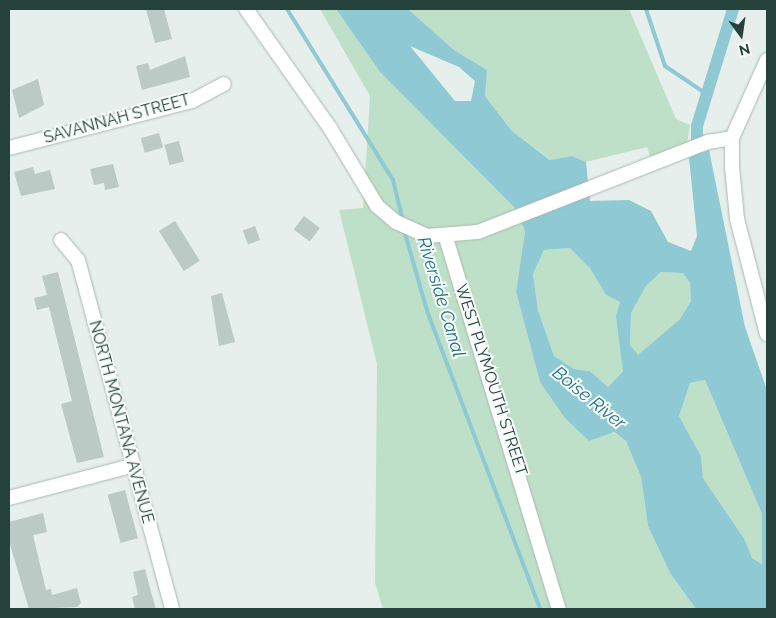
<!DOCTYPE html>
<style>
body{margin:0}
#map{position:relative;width:776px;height:618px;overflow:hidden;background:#e6efeb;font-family:Raleway,sans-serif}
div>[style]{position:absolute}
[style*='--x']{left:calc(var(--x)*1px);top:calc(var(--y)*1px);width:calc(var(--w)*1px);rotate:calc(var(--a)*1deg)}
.green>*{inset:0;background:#bfe0c8}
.water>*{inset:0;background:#8ec9d4}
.stream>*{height:4px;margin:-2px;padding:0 2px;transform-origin:2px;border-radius:2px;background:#8ec9d4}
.canal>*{height:12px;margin:-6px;padding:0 6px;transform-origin:6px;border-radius:6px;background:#8ec9d4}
.building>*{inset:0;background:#bbcac4;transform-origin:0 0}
.roads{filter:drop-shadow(0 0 1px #a8b8b2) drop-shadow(0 0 1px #a8b8b2)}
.minor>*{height:14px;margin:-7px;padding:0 7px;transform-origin:7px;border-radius:7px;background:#fff}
span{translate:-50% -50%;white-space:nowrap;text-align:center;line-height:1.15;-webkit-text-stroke:4px #f7fbf9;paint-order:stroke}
.street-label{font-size:16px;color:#24423a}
.water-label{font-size:18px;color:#1c6f80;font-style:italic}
.frame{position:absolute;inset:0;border:10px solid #24423a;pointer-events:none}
.north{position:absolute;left:716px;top:10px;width:50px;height:50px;-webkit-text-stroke:4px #f7fbf9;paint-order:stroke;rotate:166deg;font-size:14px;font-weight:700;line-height:20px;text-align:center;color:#24423a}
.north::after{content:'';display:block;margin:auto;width:18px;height:22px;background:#24423a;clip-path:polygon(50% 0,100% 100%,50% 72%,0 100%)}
</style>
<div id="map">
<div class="green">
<div style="clip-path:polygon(320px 9px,336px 9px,380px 72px,515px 208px,525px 231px,516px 292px,540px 382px,626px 441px,641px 477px,648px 526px,670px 573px,696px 609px,383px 609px,375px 583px,377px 364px,339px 210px,363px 208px,370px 96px)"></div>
<div style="clip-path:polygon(408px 9px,629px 9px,676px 119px,690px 125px,687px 145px,651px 159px,647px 147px,586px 162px,572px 156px,551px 160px,512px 131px,485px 96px,487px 70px,454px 50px)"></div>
<div style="clip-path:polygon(570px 248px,590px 267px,606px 295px,620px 302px,623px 371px,608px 387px,590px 371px,574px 369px,554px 356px,538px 310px,533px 274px,544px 250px)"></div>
<div style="clip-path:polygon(661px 272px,683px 273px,690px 283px,691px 301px,680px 319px,638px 356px,630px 345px,631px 313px,646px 286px)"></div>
<div style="clip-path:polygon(705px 380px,762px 514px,763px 564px,752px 558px,745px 540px,703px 478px,701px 456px,679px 416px,690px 383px)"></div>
</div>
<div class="water">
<div style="clip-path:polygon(evenodd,336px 9px,408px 9px,454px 50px,487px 70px,485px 96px,512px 131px,550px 160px,572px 156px,586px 162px,590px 201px,629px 200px,651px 211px,668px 242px,691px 251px,697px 236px,689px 158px,709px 150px,745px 327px,767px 390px,767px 609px,696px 609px,670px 573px,648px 526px,641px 477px,626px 441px,614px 432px,589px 441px,565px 418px,540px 382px,516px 292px,525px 231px,515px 208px,380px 72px,336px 9px,410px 46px,459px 67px,475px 81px,471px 101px,455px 101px,410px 46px,336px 9px,570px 248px,590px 268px,606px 295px,620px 302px,616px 316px,623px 371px,608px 387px,590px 371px,574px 369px,554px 356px,538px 310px,533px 274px,544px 250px,570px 248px,336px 9px,661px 272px,683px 273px,690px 283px,691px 301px,680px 319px,638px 355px,630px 345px,631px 313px,646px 286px,661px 272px,336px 9px,705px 380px,762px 514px,762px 564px,752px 558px,745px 540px,703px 478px,701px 456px,679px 416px,690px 383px,705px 380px)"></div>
</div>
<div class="stream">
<div style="--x:287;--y:9;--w:201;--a:58.2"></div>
<div style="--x:393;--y:180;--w:42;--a:76.3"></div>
<div style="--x:646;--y:9;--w:60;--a:71.6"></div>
<div style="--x:665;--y:66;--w:52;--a:34"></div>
<div style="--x:404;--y:230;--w:84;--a:74.1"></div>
<div style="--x:427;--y:311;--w:319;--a:69.2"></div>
</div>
<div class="canal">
<div style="--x:697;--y:172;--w:46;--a:-90"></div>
<div style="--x:697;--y:126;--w:122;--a:-72.9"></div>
</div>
<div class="building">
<div style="clip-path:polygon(146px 9px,164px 9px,172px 39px,155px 43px)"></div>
<div style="clip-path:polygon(185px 56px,190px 77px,142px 90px,136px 66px,148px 63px,150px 70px)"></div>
<div style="clip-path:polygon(38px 79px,44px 105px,19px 118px,12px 90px)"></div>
<div style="left:159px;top:133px;width:15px;height:19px;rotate:74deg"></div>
<div style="left:179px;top:141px;width:21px;height:15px;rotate:76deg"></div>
<div style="clip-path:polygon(113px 164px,119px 187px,105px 190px,104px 183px,94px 185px,90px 169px)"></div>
<div style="clip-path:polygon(33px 167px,35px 174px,50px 170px,55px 189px,21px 196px,14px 172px)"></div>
<div style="left:304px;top:216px;width:20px;height:17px;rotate:37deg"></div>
<div style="left:175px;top:221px;width:47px;height:19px;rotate:58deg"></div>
<div style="left:255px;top:226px;width:15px;height:13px;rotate:70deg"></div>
<div style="clip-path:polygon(58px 272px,104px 457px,77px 463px,61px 404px,72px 401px,49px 307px,37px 310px,34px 298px,47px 295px,42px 276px)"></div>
<div style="clip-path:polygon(222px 293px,235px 342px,219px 346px,211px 296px)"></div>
<div style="left:125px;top:490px;width:50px;height:18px;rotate:75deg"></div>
<div style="clip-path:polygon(43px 513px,47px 532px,33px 535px,46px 590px,51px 589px,52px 595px,77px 588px,81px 603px,77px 607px,29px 609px,9px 541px,9px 522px)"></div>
<div style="clip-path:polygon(145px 569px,151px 592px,156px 609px,135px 609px,132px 597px,138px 595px,133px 572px)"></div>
</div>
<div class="roads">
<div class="minor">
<div style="--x:246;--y:9;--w:146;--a:54.8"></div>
<div style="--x:330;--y:128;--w:91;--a:58.9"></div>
<div style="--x:377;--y:206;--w:25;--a:40"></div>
<div style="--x:396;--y:222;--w:34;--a:24"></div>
<div style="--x:427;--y:236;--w:51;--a:-4.5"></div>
<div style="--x:478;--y:232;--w:247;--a:-21.4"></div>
<div style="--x:708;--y:142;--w:24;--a:-9"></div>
<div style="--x:767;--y:60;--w:85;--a:114.2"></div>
<div style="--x:732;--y:138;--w:29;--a:90"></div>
<div style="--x:732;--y:167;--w:52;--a:84.5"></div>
<div style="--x:737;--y:219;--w:119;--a:75.4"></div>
<div style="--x:9;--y:148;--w:189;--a:-14.4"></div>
<div style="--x:192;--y:101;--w:36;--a:-28"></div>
<div style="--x:446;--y:238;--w:388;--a:73.1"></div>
<div style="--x:61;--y:240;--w:26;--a:50"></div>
<div style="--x:78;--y:260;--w:361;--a:74.9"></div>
<div style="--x:9;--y:498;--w:126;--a:-14.7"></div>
</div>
</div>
<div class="street-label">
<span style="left:117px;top:119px;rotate:-15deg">SAVANNAH STREET</span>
<span style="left:491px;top:380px;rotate:72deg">WEST PLYMOUTH STREET</span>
<span style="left:121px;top:422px;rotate:75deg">NORTH MONTANA AVENUE</span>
</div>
<div class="water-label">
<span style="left:441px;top:297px;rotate:73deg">Riverside Canal</span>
<span style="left:589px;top:398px;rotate:39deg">Boise River</span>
</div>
<div class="frame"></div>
<div class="north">N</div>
</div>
